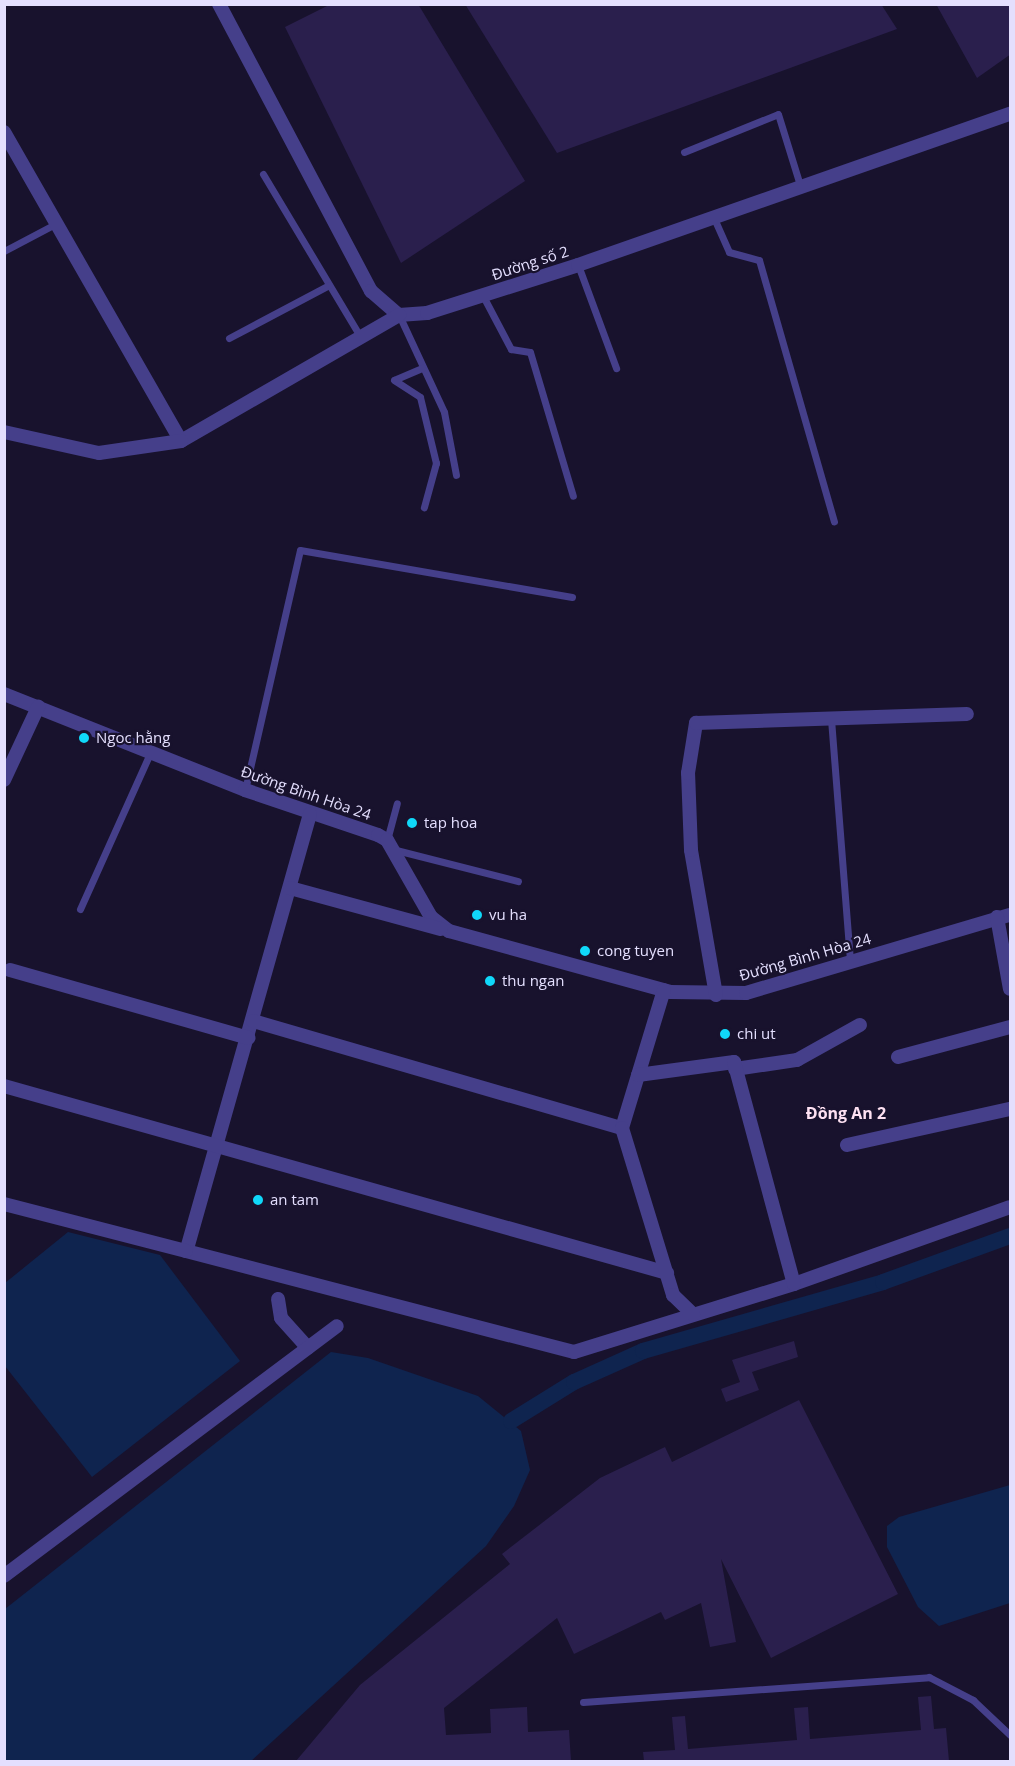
<!DOCTYPE html>
<meta charset="utf-8">
<style>
body{margin:0}
#map{position:relative;width:1015px;height:1766px;overflow:hidden;background:#18122d;font-family:"Open Sans",sans-serif}
div>[style]{position:absolute}
[style*='--x']{left:calc(var(--x)*1px);top:calc(var(--y)*1px);width:calc(var(--w)*1px);rotate:calc(var(--a)*1deg)}
.water>*{inset:0;background:#0f244f}
.canal>*{height:16px;margin:-8px;padding:0 8px;transform-origin:8px;border-radius:8px;background:#0f244f}
.building>*{inset:0;background:#2a1f4d}
.service>*{height:7px;margin:-3.5px;padding:0 3.5px;transform-origin:3.5px;border-radius:3.5px;background:#453f8a}
.minor>*{height:14px;margin:-7px;padding:0 7px;transform-origin:7px;border-radius:7px;background:#453f8a}
.dots>*{width:16px;height:16px;translate:-50% -50%;box-sizing:border-box;border:3px solid #18122d;border-radius:50%}
span{translate:-50% -50%;white-space:nowrap;text-align:center;line-height:1.15;-webkit-text-stroke:4.5px #18122d;paint-order:stroke}
.street-label{font-size:15px;color:#e4dffe}
.poi-label{font-size:15px;color:#e4dffe}
.left{translate:0 -50%;text-align:left}
.neighbourhood-label{font-size:16px;color:#fee1f2;font-weight:700}
.frame{position:absolute;inset:0;border:6px solid #e4dffe;pointer-events:none}
</style>
<div id="map">
<div class="water">
<div style="clip-path:polygon(68px 1232px,160px 1255px,240px 1361px,92px 1477px,5px 1366px,5px 1283px)"></div>
<div style="clip-path:polygon(331px 1352px,368px 1358px,478px 1396px,521px 1431px,530px 1470px,514px 1506px,486px 1546px,251px 1761px,5px 1761px,5px 1609px)"></div>
<div style="clip-path:polygon(1010px 1485px,1010px 1603px,939px 1626px,918px 1607px,887px 1547px,887px 1526px,899px 1517px)"></div>
</div>
<div class="canal">
<div style="--x:511;--y:1421;--w:74;--a:-31.8"></div>
<div style="--x:574;--y:1382;--w:76;--a:-24.2"></div>
<div style="--x:643;--y:1351;--w:250;--a:-16"></div>
<div style="--x:883;--y:1282;--w:135;--a:-19.9"></div>
</div>
<div class="building">
<div style="clip-path:polygon(331px 4px,418px 4px,525px 181px,401px 263px,285px 27px)"></div>
<div style="clip-path:polygon(465px 4px,881px 4px,897px 29px,557px 153px)"></div>
<div style="clip-path:polygon(936px 4px,1011px 4px,1011px 54px,977px 78px)"></div>
<div style="clip-path:polygon(794px 1341px,798px 1357px,752px 1372px,759px 1390px,726px 1402px,721px 1389px,740px 1382px,732px 1360px)"></div>
<div style="clip-path:polygon(799px 1400px,898px 1594px,771px 1658px,721px 1559px,736px 1642px,710px 1647px,701px 1603px,665px 1620px,661px 1612px,574px 1654px,557px 1618px,444px 1708px,446px 1735px,491px 1733px,490px 1709px,527px 1707px,528px 1732px,569px 1730px,571px 1761px,296px 1761px,360px 1685px,510px 1564px,502px 1554px,600px 1478px,665px 1447px,672px 1462px)"></div>
<div style="clip-path:polygon(931px 1696px,934px 1729px,946px 1728px,949px 1761px,644px 1761px,643px 1752px,675px 1750px,672px 1717px,685px 1716px,688px 1749px,797px 1740px,794px 1708px,808px 1707px,810px 1739px,921px 1730px,918px 1697px)"></div>
</div>
<div class="service">
<div style="--x:684;--y:152;--w:101;--a:-22"></div>
<div style="--x:778;--y:114;--w:74;--a:72.8"></div>
<div style="--x:263;--y:174;--w:189;--a:59.1"></div>
<div style="--x:713;--y:216;--w:39;--a:66"></div>
<div style="--x:729;--y:252;--w:31;--a:15"></div>
<div style="--x:759;--y:260;--w:272;--a:74"></div>
<div style="--x:4;--y:251;--w:60;--a:-27.8"></div>
<div style="--x:578;--y:265;--w:110;--a:69.7"></div>
<div style="--x:483;--y:296;--w:60;--a:62.2"></div>
<div style="--x:511;--y:349;--w:19;--a:9"></div>
<div style="--x:530;--y:352;--w:150;--a:73.4"></div>
<div style="--x:399;--y:315;--w:107;--a:65.1"></div>
<div style="--x:444;--y:412;--w:64;--a:79.2"></div>
<div style="--x:229;--y:338;--w:113;--a:-27.9"></div>
<div style="--x:422;--y:368;--w:30;--a:157"></div>
<div style="--x:394;--y:380;--w:31;--a:33"></div>
<div style="--x:420;--y:397;--w:68;--a:76.4"></div>
<div style="--x:436;--y:463;--w:46;--a:105.3"></div>
<div style="--x:831;--y:719;--w:244;--a:85.5"></div>
<div style="--x:245;--y:790;--w:246;--a:-77.1"></div>
<div style="--x:300;--y:550;--w:276;--a:9.8"></div>
<div style="--x:387;--y:840;--w:38;--a:-75"></div>
<div style="--x:392;--y:849;--w:130;--a:14.3"></div>
<div style="--x:80;--y:909;--w:171;--a:-65.8"></div>
<div style="--x:583;--y:1702;--w:347;--a:-4.1"></div>
<div style="--x:929;--y:1677;--w:50;--a:27.6"></div>
<div style="--x:973;--y:1700;--w:51;--a:43.4"></div>
</div>
<div class="minor">
<div style="--x:219;--y:4;--w:325;--a:62.1"></div>
<div style="--x:371;--y:291;--w:37;--a:41"></div>
<div style="--x:399;--y:315;--w:28;--a:-4"></div>
<div style="--x:427;--y:313;--w:158;--a:-17.6"></div>
<div style="--x:578;--y:265;--w:458;--a:-19.3"></div>
<div style="--x:4;--y:132;--w:356;--a:60.2"></div>
<div style="--x:181;--y:441;--w:252;--a:-30"></div>
<div style="--x:4;--y:432;--w:97;--a:12.5"></div>
<div style="--x:99;--y:453;--w:83;--a:-8.3"></div>
<div style="--x:4;--y:694;--w:259;--a:21.7"></div>
<div style="--x:245;--y:790;--w:140;--a:18.7"></div>
<div style="--x:378;--y:835;--w:10;--a:29"></div>
<div style="--x:387;--y:840;--w:89;--a:60.3"></div>
<div style="--x:431;--y:917;--w:23;--a:38"></div>
<div style="--x:449;--y:931;--w:229;--a:15.4"></div>
<div style="--x:670;--y:992;--w:76;--a:0.8"></div>
<div style="--x:746;--y:993;--w:275;--a:-16.5"></div>
<div style="--x:4;--y:780;--w:81;--a:-65"></div>
<div style="--x:310;--y:814;--w:454;--a:105.8"></div>
<div style="--x:186;--y:1251;--w:401;--a:14.6"></div>
<div style="--x:574;--y:1352;--w:230;--a:-17.2"></div>
<div style="--x:794;--y:1284;--w:229;--a:-19.6"></div>
<div style="--x:290;--y:888;--w:156;--a:15.2"></div>
<div style="--x:997;--y:917;--w:73;--a:79.8"></div>
<div style="--x:10;--y:970;--w:248;--a:15.9"></div>
<div style="--x:716;--y:995;--w:147;--a:-99.8"></div>
<div style="--x:691;--y:850;--w:77;--a:-92.2"></div>
<div style="--x:688;--y:773;--w:51;--a:-80.9"></div>
<div style="--x:696;--y:723;--w:271;--a:-1.9"></div>
<div style="--x:253;--y:1021;--w:384;--a:16.2"></div>
<div style="--x:622;--y:1128;--w:144;--a:-73.1"></div>
<div style="--x:898;--y:1057;--w:116;--a:-15"></div>
<div style="--x:735;--y:1069;--w:63;--a:-8.3"></div>
<div style="--x:797;--y:1060;--w:72;--a:-29.1"></div>
<div style="--x:638;--y:1075;--w:97;--a:-7.7"></div>
<div style="--x:734;--y:1062;--w:230;--a:74.9"></div>
<div style="--x:4;--y:1086;--w:689;--a:15.75"></div>
<div style="--x:622;--y:1128;--w:175;--a:73"></div>
<div style="--x:673;--y:1295;--w:28;--a:44"></div>
<div style="--x:847;--y:1145;--w:167;--a:-12.5"></div>
<div style="--x:4;--y:1204;--w:188;--a:14.5"></div>
<div style="--x:278;--y:1299;--w:19;--a:81"></div>
<div style="--x:281;--y:1318;--w:40;--a:48"></div>
<div style="--x:4;--y:1576;--w:416;--a:-36.9"></div>
</div>
<div class="dots">
<div style="left:84px;top:738px;background:#10d8f9"></div>
<div style="left:412px;top:823px;background:#10d8f9"></div>
<div style="left:477px;top:915px;background:#10d8f9"></div>
<div style="left:585px;top:951px;background:#10d8f9"></div>
<div style="left:490px;top:981px;background:#10d8f9"></div>
<div style="left:725px;top:1034px;background:#10d8f9"></div>
<div style="left:258px;top:1200px;background:#10d8f9"></div>
</div>
<div class="street-label">
<span style="left:530px;top:263px;rotate:-18deg">Đường số 2</span>
<span style="left:306px;top:793px;rotate:19deg">Đường Bình Hòa 24</span>
<span style="left:805px;top:957px;rotate:-16deg">Đường Bình Hòa 24</span>
</div>
<div class="poi-label">
<span class="left" style="left:96px;top:738px">Ngoc hằng</span>
<span class="left" style="left:424px;top:823px">tap hoa</span>
<span class="left" style="left:489px;top:915px">vu ha</span>
<span class="left" style="left:597px;top:951px">cong tuyen</span>
<span class="left" style="left:502px;top:981px">thu ngan</span>
<span class="left" style="left:737px;top:1034px">chi ut</span>
<span class="left" style="left:270px;top:1200px">an tam</span>
</div>
<div class="neighbourhood-label">
<span style="left:846px;top:1113px">Đồng An 2</span>
</div>
<div class="frame"></div>
</div>
